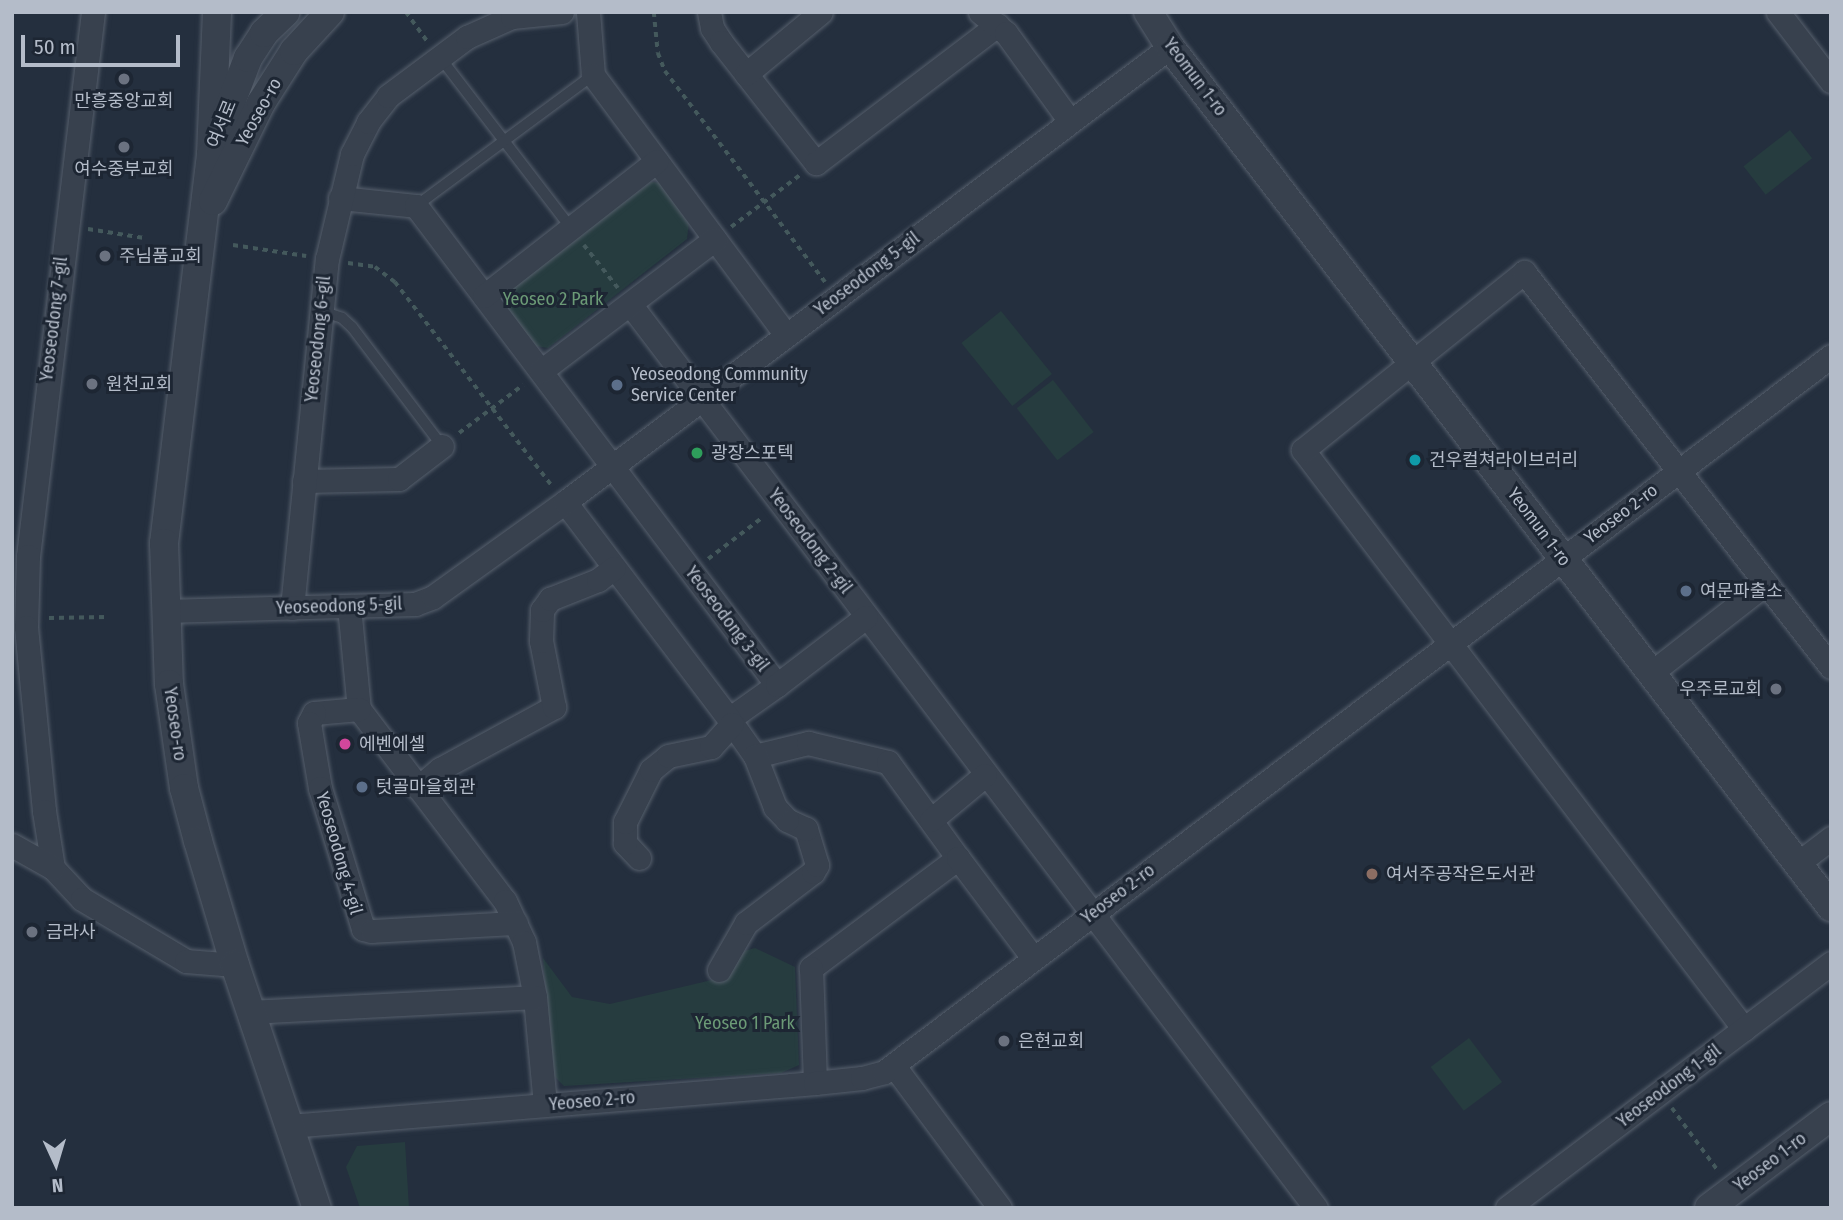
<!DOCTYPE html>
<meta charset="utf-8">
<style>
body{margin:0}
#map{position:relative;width:1843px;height:1220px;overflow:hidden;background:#242f3e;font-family:"Fira Sans Condensed","Noto Sans KR",sans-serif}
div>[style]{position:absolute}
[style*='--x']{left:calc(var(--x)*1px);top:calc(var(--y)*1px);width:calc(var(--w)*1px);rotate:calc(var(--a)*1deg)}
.green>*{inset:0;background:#263c3f;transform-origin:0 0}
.path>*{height:3.5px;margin-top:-1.75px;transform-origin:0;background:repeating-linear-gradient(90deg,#44595c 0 5px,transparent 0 10px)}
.roads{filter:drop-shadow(0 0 2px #565f6c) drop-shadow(0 0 2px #565f6c)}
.service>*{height:10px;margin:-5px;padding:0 5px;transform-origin:5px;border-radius:5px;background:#38414e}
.minor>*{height:23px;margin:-11.5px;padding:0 11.5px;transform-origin:11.5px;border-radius:11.5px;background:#38414e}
.tertiary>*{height:28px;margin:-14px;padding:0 14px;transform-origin:14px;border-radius:14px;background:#38414e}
.dots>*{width:19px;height:19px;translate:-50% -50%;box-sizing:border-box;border:4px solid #1d2633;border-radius:50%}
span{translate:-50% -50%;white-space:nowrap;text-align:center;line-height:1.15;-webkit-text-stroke:6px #1d2633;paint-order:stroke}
.street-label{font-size:18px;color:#b4bcc9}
.poi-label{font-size:18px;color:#b4bcc9}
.left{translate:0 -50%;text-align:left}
.right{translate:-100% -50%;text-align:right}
.park-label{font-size:18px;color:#6b9a76}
.frame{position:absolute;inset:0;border:14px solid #b4bcc9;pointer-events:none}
.north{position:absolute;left:21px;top:1129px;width:70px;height:70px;-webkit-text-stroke:5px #1d2633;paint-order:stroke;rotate:176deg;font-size:19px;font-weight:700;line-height:28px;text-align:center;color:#b4bcc9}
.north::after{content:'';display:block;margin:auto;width:24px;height:32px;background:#b4bcc9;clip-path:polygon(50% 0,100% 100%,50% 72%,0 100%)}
.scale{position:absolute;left:21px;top:35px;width:159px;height:32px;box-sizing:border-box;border:4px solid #b4bcc9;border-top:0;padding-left:9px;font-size:21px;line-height:24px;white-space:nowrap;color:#b4bcc9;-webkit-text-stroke:5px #1d2633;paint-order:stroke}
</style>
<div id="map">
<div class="green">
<div style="left:1790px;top:130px;width:36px;height:59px;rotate:52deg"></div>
<div style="clip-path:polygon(651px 182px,663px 183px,689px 222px,687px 239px,548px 348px,528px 345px,504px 309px,502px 293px)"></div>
<div style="left:1001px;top:311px;width:81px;height:51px;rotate:51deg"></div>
<div style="left:1053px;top:380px;width:66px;height:46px;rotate:52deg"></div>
<div style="clip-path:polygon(755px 948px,795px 967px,799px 1065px,781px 1073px,564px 1086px,552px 1074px,543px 958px,572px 997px,610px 1004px,716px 979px,737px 953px)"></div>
<div style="left:1469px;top:1038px;width:55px;height:48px;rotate:53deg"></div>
<div style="clip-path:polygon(405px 1142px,409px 1208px,360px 1208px,346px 1167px,357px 1146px)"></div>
</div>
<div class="path">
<div style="--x:406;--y:12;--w:36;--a:54"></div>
<div style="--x:654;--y:12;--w:41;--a:84.4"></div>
<div style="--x:658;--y:53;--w:19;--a:69"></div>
<div style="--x:665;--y:71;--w:265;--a:52.8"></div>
<div style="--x:731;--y:227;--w:86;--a:-37"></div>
<div style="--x:88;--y:229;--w:57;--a:9.1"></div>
<div style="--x:233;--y:245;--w:74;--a:8.6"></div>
<div style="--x:584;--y:245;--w:55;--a:51.7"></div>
<div style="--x:348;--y:263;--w:27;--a:8"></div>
<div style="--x:375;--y:267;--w:25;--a:37"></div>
<div style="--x:395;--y:282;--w:259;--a:52.4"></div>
<div style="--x:459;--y:433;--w:80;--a:-36.9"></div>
<div style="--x:708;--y:559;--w:69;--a:-37.4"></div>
<div style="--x:49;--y:618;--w:58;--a:-1"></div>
<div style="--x:1672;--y:1108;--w:79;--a:53.7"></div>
</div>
<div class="roads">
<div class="service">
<div style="--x:439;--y:56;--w:217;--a:52.5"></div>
<div style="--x:416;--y:206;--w:220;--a:-36.5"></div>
<div style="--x:321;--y:311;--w:22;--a:18"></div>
<div style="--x:342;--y:318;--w:13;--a:42"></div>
<div style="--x:352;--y:327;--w:149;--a:52.9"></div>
</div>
<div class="minor">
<div style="--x:93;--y:12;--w:548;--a:96.81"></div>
<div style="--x:28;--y:556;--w:71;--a:91.6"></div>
<div style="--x:26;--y:627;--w:185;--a:84.4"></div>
<div style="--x:44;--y:811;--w:58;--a:81"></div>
<div style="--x:53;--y:868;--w:42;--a:46.9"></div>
<div style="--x:82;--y:899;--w:121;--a:30.8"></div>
<div style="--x:186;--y:961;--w:49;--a:4.7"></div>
<div style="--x:588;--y:12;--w:63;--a:85.5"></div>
<div style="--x:593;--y:75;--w:324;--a:53.4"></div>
<div style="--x:709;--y:12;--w:16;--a:79"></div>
<div style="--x:712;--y:28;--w:17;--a:57"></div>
<div style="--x:721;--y:42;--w:154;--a:51.9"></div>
<div style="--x:816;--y:163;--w:228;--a:-37.3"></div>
<div style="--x:980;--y:12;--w:33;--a:39"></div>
<div style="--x:1006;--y:33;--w:109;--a:54"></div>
<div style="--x:1778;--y:12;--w:87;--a:52.5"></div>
<div style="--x:746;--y:74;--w:97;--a:-39.6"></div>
<div style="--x:340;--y:198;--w:76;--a:6"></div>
<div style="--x:416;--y:206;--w:600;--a:53"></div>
<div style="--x:777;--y:685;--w:59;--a:144.7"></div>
<div style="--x:729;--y:719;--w:45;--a:54.9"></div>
<div style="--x:755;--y:756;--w:55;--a:-13.8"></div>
<div style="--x:808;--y:743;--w:82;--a:13.4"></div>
<div style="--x:888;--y:762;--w:119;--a:53.9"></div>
<div style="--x:958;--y:858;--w:184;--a:143.2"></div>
<div style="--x:811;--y:968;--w:115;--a:88"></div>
<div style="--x:484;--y:296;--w:219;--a:-38"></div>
<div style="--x:630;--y:304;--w:1135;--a:52.81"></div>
<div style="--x:541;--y:371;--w:218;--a:-37.2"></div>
<div style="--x:304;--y:481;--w:95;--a:-1.2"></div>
<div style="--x:399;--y:479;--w:54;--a:-37.5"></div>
<div style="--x:565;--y:502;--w:272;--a:52.9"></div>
<div style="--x:349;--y:606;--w:103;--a:84.5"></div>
<div style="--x:359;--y:709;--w:241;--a:52.8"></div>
<div style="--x:505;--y:901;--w:45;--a:65.1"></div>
<div style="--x:524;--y:942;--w:56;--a:78.7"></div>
<div style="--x:535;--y:997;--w:108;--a:84.7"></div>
<div style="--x:292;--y:608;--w:351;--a:-84.3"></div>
<div style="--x:327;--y:259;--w:108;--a:-76.6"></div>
<div style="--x:352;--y:154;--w:36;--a:-63"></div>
<div style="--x:368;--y:122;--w:33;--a:-52"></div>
<div style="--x:388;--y:96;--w:99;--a:-36.8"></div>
<div style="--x:467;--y:37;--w:49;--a:-24"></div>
<div style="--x:512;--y:17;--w:50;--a:-5.7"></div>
<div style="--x:165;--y:611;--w:250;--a:-1.6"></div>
<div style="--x:415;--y:604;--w:19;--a:-21"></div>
<div style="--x:433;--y:597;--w:163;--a:-35.7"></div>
<div style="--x:565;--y:502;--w:757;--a:-36.95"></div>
<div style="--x:1651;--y:673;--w:146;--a:-38"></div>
<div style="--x:777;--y:685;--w:112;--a:-37.4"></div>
<div style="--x:359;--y:709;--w:45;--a:174.9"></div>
<div style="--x:314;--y:713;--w:11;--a:117"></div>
<div style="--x:309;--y:723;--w:66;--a:80.4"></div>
<div style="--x:320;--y:788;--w:147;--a:73"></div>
<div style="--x:363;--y:929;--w:9;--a:13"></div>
<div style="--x:372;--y:931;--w:144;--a:-3.2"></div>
<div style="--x:418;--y:788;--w:29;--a:-41"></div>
<div style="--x:440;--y:769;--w:130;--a:-28.5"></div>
<div style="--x:554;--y:707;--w:67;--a:-101.1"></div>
<div style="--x:541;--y:641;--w:31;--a:-88"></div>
<div style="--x:542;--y:610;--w:14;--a:-54"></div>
<div style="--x:550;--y:599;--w:52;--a:-21.6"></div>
<div style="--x:598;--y:580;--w:20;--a:-37"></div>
<div style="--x:931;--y:820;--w:70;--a:-39.8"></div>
<div style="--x:12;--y:845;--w:47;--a:29.3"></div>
<div style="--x:639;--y:858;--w:21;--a:-133"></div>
<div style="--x:625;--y:843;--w:21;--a:-90"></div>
<div style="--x:625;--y:822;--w:58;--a:-63.4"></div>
<div style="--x:651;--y:770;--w:22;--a:-39"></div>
<div style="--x:668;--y:756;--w:44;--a:-11.8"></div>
<div style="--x:711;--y:747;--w:31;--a:-48"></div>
<div style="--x:958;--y:858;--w:125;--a:53.1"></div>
<div style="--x:1797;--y:864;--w:43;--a:-37.4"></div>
<div style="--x:719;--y:970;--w:54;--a:-60.1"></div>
<div style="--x:746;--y:923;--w:84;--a:-37.3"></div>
<div style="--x:813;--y:872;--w:8;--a:-60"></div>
<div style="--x:817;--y:865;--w:38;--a:-107"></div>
<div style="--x:806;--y:829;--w:21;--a:-155"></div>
<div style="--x:787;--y:820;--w:18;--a:-133"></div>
<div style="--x:775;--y:807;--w:55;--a:-111.4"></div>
<div style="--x:251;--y:1012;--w:284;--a:-3"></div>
<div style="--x:1744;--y:1029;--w:728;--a:-127.3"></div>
<div style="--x:1303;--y:450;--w:284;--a:-38.8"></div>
<div style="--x:1524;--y:272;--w:500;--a:52.15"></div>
<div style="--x:894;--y:1066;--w:177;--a:53.3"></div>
<div style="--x:289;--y:1126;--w:528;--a:-4.67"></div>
<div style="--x:815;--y:1083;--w:47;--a:-6.1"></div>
<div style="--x:862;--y:1078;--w:23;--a:-15"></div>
<div style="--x:884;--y:1072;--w:1187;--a:-37.09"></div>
<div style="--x:1507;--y:1208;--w:406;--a:-37.1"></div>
</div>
<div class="tertiary">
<div style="--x:217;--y:12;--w:143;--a:92.4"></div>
<div style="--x:211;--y:155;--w:104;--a:-69.1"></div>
<div style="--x:248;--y:58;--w:30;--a:-57"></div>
<div style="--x:264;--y:33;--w:30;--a:-44"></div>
<div style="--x:1148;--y:12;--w:41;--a:57.8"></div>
<div style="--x:1170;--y:47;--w:1085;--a:52.45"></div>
<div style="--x:211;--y:155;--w:391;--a:96.9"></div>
<div style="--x:164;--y:543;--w:141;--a:88"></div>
<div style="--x:169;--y:684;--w:105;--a:81.8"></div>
<div style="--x:184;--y:788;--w:55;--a:75.2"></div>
<div style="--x:198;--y:841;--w:129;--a:73.4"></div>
<div style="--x:235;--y:965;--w:256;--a:71.4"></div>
<div style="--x:213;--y:201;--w:109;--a:-63.9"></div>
<div style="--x:261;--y:103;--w:62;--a:-57.6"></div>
<div style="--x:294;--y:51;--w:53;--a:-47.3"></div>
<div style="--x:1709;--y:1208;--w:153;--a:-37"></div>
</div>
</div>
<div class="dots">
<div style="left:124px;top:79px;background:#6b7280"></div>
<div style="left:124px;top:147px;background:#6b7280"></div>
<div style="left:105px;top:256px;background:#6b7280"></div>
<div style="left:92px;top:384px;background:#6b7280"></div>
<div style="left:617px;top:385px;background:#5c6f8a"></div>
<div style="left:697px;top:453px;background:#2e9e5b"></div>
<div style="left:1415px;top:460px;background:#0f9aa8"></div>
<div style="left:1686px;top:591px;background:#5c6f8a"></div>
<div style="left:1776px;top:689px;background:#6b7280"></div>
<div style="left:345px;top:744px;background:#d1479c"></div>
<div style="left:362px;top:787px;background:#5c6f8a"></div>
<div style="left:1372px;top:874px;background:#8d6e63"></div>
<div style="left:32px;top:932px;background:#6b7280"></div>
<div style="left:1004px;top:1041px;background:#6b7280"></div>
</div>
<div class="street-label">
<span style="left:1195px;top:77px;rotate:53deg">Yeomun 1-ro</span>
<span style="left:259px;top:112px;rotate:-61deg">Yeoseo-ro</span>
<span style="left:222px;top:124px;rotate:-68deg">여서로</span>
<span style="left:867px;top:274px;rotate:-37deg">Yeoseodong 5-gil</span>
<span style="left:54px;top:319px;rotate:-83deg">Yeoseodong 7-gil</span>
<span style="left:318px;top:339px;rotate:-84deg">Yeoseodong 6-gil</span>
<span style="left:1621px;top:514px;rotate:-37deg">Yeoseo 2-ro</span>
<span style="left:1539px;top:527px;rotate:53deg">Yeomun 1-ro</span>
<span style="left:810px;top:541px;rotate:53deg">Yeoseodong 2-gil</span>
<span style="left:339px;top:606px;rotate:-2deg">Yeoseodong 5-gil</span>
<span style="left:727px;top:619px;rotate:53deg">Yeoseodong 3-gil</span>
<span style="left:175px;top:724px;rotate:82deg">Yeoseo-ro</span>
<span style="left:339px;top:853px;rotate:74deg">Yeoseodong 4-gil</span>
<span style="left:1118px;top:894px;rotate:-37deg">Yeoseo 2-ro</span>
<span style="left:1669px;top:1086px;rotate:-37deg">Yeoseodong 1-gil</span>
<span style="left:592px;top:1101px;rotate:-5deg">Yeoseo 2-ro</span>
<span style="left:1770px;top:1162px;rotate:-37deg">Yeoseo 1-ro</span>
</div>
<div class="poi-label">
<span style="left:124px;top:101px">만흥중앙교회</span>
<span style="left:124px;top:169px">여수중부교회</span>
<span class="left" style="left:119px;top:256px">주님품교회</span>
<span class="left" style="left:631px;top:385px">Yeoseodong Community<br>Service Center</span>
<span class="left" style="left:106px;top:384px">원천교회</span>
<span class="left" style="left:711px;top:453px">광장스포텍</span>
<span class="left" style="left:1429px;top:460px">건우컬쳐라이브러리</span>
<span class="left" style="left:1700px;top:591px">여문파출소</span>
<span class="right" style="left:1762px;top:689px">우주로교회</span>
<span class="left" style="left:359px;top:744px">에벤에셀</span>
<span class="left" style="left:376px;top:787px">텃골마을회관</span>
<span class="left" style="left:1386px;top:874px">여서주공작은도서관</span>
<span class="left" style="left:46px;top:932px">금라사</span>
<span class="left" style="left:1018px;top:1041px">은현교회</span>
</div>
<div class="park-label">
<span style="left:553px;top:299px">Yeoseo 2 Park</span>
<span style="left:745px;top:1023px">Yeoseo 1 Park</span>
</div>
<div class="frame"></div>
<div class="north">N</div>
<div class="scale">50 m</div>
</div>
